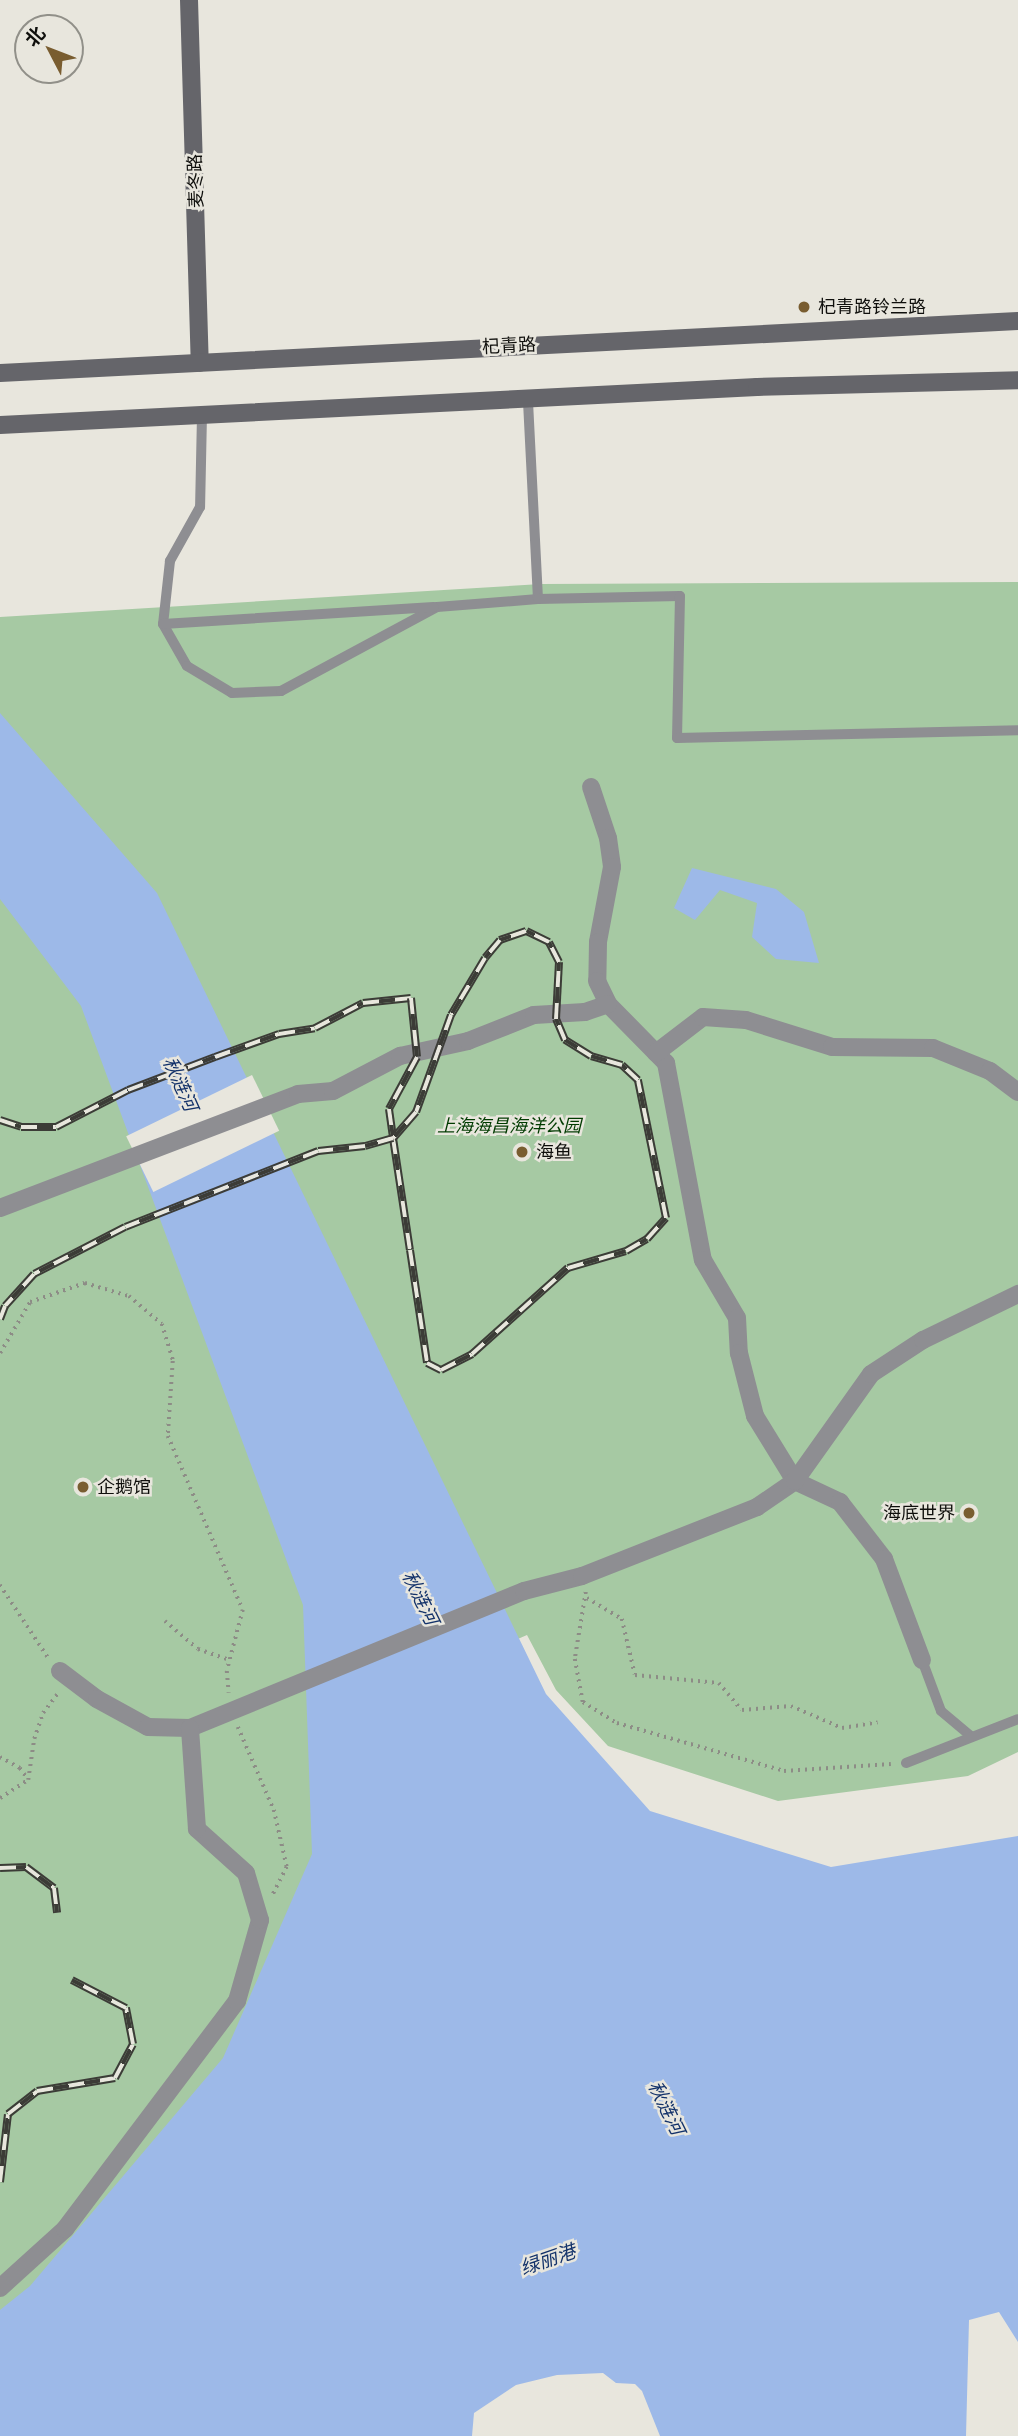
<!DOCTYPE html>
<meta charset="utf-8">
<style>
body{margin:0}
#map{position:relative;width:1018px;height:2436px;overflow:hidden;background:#e8e6dd;font-family:"Source Serif 4","Noto Sans SC",serif}
div>[style]{position:absolute}
[style*='--x']{left:calc(var(--x)*1px);top:calc(var(--y)*1px);width:calc(var(--w)*1px);rotate:calc(var(--a)*1deg)}
.green>*{inset:0;background:#a6c9a3}
.water>*{inset:0;background:#9db9e8}
.pier>*{inset:0;background:#e8e6dd;transform-origin:0 0}
.path>*{height:3.5px;margin-top:-1.75px;transform-origin:0;background:repeating-linear-gradient(90deg,#8d8c86 0 2px,transparent 0 7px)}
.lane>*{height:10px;margin:-5px;padding:0 5px;transform-origin:5px;border-radius:5px;background:#8e8e92}
.street>*{height:18px;margin:-9px;padding:0 9px;transform-origin:9px;border-radius:9px;background:#8e8e92}
.secondary>*{height:18px;margin:-9px;padding:0 9px;transform-origin:9px;border-radius:9px;background:#65656a}
.rail>*{height:8px;margin-top:-4px;transform-origin:0;background:repeating-linear-gradient(90deg,#e8e6dd 0 16px,#3c3c37 0 32px);box-sizing:border-box;border-block:2px solid #3c3c37}
.dots>*{width:19px;height:19px;translate:-50% -50%;box-sizing:border-box;border:4px solid #e8e6dd;border-radius:50%}
span{translate:-50% -50%;white-space:nowrap;text-align:center;line-height:1.15;-webkit-text-stroke:5px #e8e6dd;paint-order:stroke}
.street-label{font-size:18px;color:#0f0f0c}
.poi-label{font-size:18px;color:#0f0f0c}
.left{translate:0 -50%;text-align:left}
.right{translate:-100% -50%;text-align:right}
.park-label{font-size:18px;color:#003b00;font-style:italic}
.water-label{font-size:19px;color:#13326a;font-style:italic}
.north{position:absolute;left:14px;top:14px;width:70px;height:70px;box-sizing:border-box;background:#e8e6dd;border:2px solid #919089;border-radius:50%;rotate:312deg;font-size:19px;font-weight:700;line-height:28px;text-align:center;color:#0f0f0c}
.north::after{content:'';display:block;margin:auto;width:24px;height:32px;background:#795d30;clip-path:polygon(50% 0,100% 100%,50% 72%,0 100%)}
</style>
<div id="map">
<div class="green">
<div style="clip-path:polygon(1018px 582px,1018px 1752px,968px 1776px,778px 1801px,608px 1746px,556px 1690px,527px 1635px,338px 1716px,331px 1868px,206px 2090px,0 2325px,0 617px,541px 584px)"></div>
</div>
<div class="water">
<div style="clip-path:polygon(0 713px,157px 893px,546px 1694px,650px 1811px,831px 1867px,1018px 1836px,1018px 2342px,999px 2312px,969px 2320px,966px 2436px,660px 2436px,642px 2391px,635px 2384px,616px 2383px,603px 2373px,557px 2375px,516px 2385px,474px 2413px,472px 2436px,0 2436px,0 2310px,30px 2286px,223px 2058px,312px 1854px,303px 1605px,81px 1006px,0 899px)"></div>
<div style="clip-path:polygon(692px 868px,776px 889px,804px 912px,819px 963px,776px 959px,752px 937px,757px 903px,720px 890px,695px 920px,674px 908px)"></div>
</div>
<div class="pier">
<div style="left:252px;top:1075px;width:62px;height:140px;rotate:64deg"></div>
</div>
<div class="path">
<div style="--x:0;--y:1353;--w:59;--a:-59.5"></div>
<div style="--x:30;--y:1302;--w:58;--a:-19.1"></div>
<div style="--x:85;--y:1283;--w:46;--a:16.5"></div>
<div style="--x:129;--y:1296;--w:43;--a:40.3"></div>
<div style="--x:162;--y:1324;--w:39;--a:73"></div>
<div style="--x:173;--y:1361;--w:75;--a:93.8"></div>
<div style="--x:168;--y:1436;--w:189;--a:66.7"></div>
<div style="--x:243;--y:1610;--w:63;--a:104.7"></div>
<div style="--x:227;--y:1671;--w:22;--a:85"></div>
<div style="--x:0;--y:1585;--w:89;--a:56.5"></div>
<div style="--x:586;--y:1592;--w:68;--a:99.3"></div>
<div style="--x:575;--y:1659;--w:44;--a:79.5"></div>
<div style="--x:583;--y:1702;--w:40;--a:32"></div>
<div style="--x:617;--y:1723;--w:174;--a:16"></div>
<div style="--x:784;--y:1771;--w:107;--a:-3.7"></div>
<div style="--x:587;--y:1598;--w:41;--a:31"></div>
<div style="--x:622;--y:1619;--w:57;--a:76.9"></div>
<div style="--x:635;--y:1675;--w:84;--a:5.4"></div>
<div style="--x:719;--y:1683;--w:35;--a:50"></div>
<div style="--x:742;--y:1710;--w:49;--a:-4.7"></div>
<div style="--x:791;--y:1706;--w:56;--a:23.3"></div>
<div style="--x:842;--y:1728;--w:36;--a:-9"></div>
<div style="--x:165;--y:1621;--w:43;--a:40.3"></div>
<div style="--x:198;--y:1649;--w:34;--a:19"></div>
<div style="--x:238;--y:1727;--w:90;--a:66.6"></div>
<div style="--x:274;--y:1810;--w:58;--a:77.2"></div>
<div style="--x:287;--y:1867;--w:33;--a:117"></div>
<div style="--x:0;--y:1757;--w:23;--a:29"></div>
<div style="--x:20;--y:1768;--w:12;--a:55"></div>
<div style="--x:28;--y:1780;--w:41;--a:-81.7"></div>
<div style="--x:34;--y:1739;--w:28;--a:-71"></div>
<div style="--x:43;--y:1713;--w:26;--a:-53"></div>
<div style="--x:0;--y:1798;--w:33;--a:-33"></div>
</div>
<div class="lane">
<div style="--x:202;--y:415;--w:92;--a:91.2"></div>
<div style="--x:200;--y:507;--w:62;--a:119.1"></div>
<div style="--x:170;--y:561;--w:63;--a:96.3"></div>
<div style="--x:163;--y:624;--w:48;--a:60.3"></div>
<div style="--x:187;--y:666;--w:52;--a:31"></div>
<div style="--x:232;--y:693;--w:49;--a:-2.3"></div>
<div style="--x:281;--y:691;--w:177;--a:-28.3"></div>
<div style="--x:437;--y:607;--w:101;--a:-4.5"></div>
<div style="--x:538;--y:599;--w:200;--a:-92.9"></div>
<div style="--x:538;--y:599;--w:142;--a:-1.2"></div>
<div style="--x:680;--y:596;--w:142;--a:91.2"></div>
<div style="--x:677;--y:738;--w:341;--a:-1.3"></div>
<div style="--x:163;--y:624;--w:271;--a:-3.6"></div>
<div style="--x:922;--y:1660;--w:54;--a:69.6"></div>
<div style="--x:941;--y:1711;--w:40;--a:40"></div>
<div style="--x:906;--y:1763;--w:120;--a:-21.4"></div>
</div>
<div class="street">
<div style="--x:591;--y:787;--w:54;--a:71.6"></div>
<div style="--x:608;--y:838;--w:29;--a:82"></div>
<div style="--x:612;--y:867;--w:76;--a:100.6"></div>
<div style="--x:598;--y:942;--w:39;--a:91"></div>
<div style="--x:597;--y:981;--w:25;--a:64"></div>
<div style="--x:608;--y:1004;--w:83;--a:45.5"></div>
<div style="--x:666;--y:1063;--w:200;--a:79.4"></div>
<div style="--x:703;--y:1260;--w:67;--a:59.6"></div>
<div style="--x:737;--y:1318;--w:35;--a:87"></div>
<div style="--x:739;--y:1353;--w:65;--a:75.7"></div>
<div style="--x:755;--y:1416;--w:76;--a:58.4"></div>
<div style="--x:795;--y:1481;--w:50;--a:25"></div>
<div style="--x:840;--y:1502;--w:72;--a:52.3"></div>
<div style="--x:884;--y:1559;--w:108;--a:69.4"></div>
<div style="--x:656;--y:1053;--w:59;--a:-37.5"></div>
<div style="--x:703;--y:1017;--w:43;--a:4"></div>
<div style="--x:746;--y:1020;--w:90;--a:17.4"></div>
<div style="--x:832;--y:1047;--w:101;--a:0.6"></div>
<div style="--x:933;--y:1048;--w:61;--a:22"></div>
<div style="--x:990;--y:1071;--w:35;--a:37"></div>
<div style="--x:0;--y:1208;--w:319;--a:-20.9"></div>
<div style="--x:298;--y:1094;--w:35;--a:-5"></div>
<div style="--x:333;--y:1091;--w:76;--a:-27.6"></div>
<div style="--x:400;--y:1056;--w:70;--a:-12.4"></div>
<div style="--x:468;--y:1041;--w:71;--a:-21.5"></div>
<div style="--x:534;--y:1015;--w:51;--a:-3.4"></div>
<div style="--x:585;--y:1012;--w:24;--a:-19"></div>
<div style="--x:60;--y:1671;--w:46;--a:37.1"></div>
<div style="--x:97;--y:1699;--w:58;--a:28.8"></div>
<div style="--x:148;--y:1727;--w:42;--a:1.4"></div>
<div style="--x:190;--y:1728;--w:361;--a:-22.3"></div>
<div style="--x:524;--y:1591;--w:60;--a:-14.5"></div>
<div style="--x:582;--y:1576;--w:188;--a:-21.5"></div>
<div style="--x:757;--y:1507;--w:46;--a:-34.4"></div>
<div style="--x:795;--y:1481;--w:131;--a:-54.6"></div>
<div style="--x:871;--y:1374;--w:62;--a:-33.2"></div>
<div style="--x:923;--y:1340;--w:106;--a:-25.8"></div>
<div style="--x:0;--y:2288;--w:88;--a:-42.2"></div>
<div style="--x:65;--y:2229;--w:286;--a:-53"></div>
<div style="--x:237;--y:2001;--w:84;--a:-74.1"></div>
<div style="--x:260;--y:1920;--w:49;--a:-106.6"></div>
<div style="--x:246;--y:1873;--w:66;--a:-138.1"></div>
<div style="--x:197;--y:1829;--w:101;--a:-94"></div>
</div>
<div class="secondary">
<div style="--x:189;--y:0;--w:363;--a:88.3"></div>
<div style="--x:0;--y:373;--w:1019;--a:-2.92"></div>
<div style="--x:0;--y:425;--w:758;--a:-2.87"></div>
<div style="--x:757;--y:387;--w:261;--a:-1.5"></div>
</div>
<div class="rail">
<div style="--x:0;--y:1120;--w:22;--a:18"></div>
<div style="--x:21;--y:1127;--w:35;--a:0"></div>
<div style="--x:56;--y:1127;--w:81;--a:-27.2"></div>
<div style="--x:128;--y:1090;--w:93;--a:-20.8"></div>
<div style="--x:215;--y:1057;--w:68;--a:-19.8"></div>
<div style="--x:279;--y:1034;--w:36;--a:-9"></div>
<div style="--x:315;--y:1028;--w:54;--a:-27.5"></div>
<div style="--x:363;--y:1003;--w:48;--a:-5.9"></div>
<div style="--x:411;--y:998;--w:59;--a:84.2"></div>
<div style="--x:417;--y:1057;--w:59;--a:118.3"></div>
<div style="--x:389;--y:1109;--w:29;--a:82"></div>
<div style="--x:393;--y:1138;--w:113;--a:81.4"></div>
<div style="--x:410;--y:1250;--w:114;--a:81.4"></div>
<div style="--x:427;--y:1363;--w:16;--a:27"></div>
<div style="--x:441;--y:1370;--w:35;--a:-27"></div>
<div style="--x:472;--y:1354;--w:129;--a:-41.9"></div>
<div style="--x:568;--y:1268;--w:60;--a:-16.3"></div>
<div style="--x:626;--y:1251;--w:24;--a:-30"></div>
<div style="--x:647;--y:1239;--w:28;--a:-48"></div>
<div style="--x:666;--y:1218;--w:141;--a:-101.5"></div>
<div style="--x:638;--y:1080;--w:22;--a:-137"></div>
<div style="--x:622;--y:1065;--w:32;--a:-164"></div>
<div style="--x:591;--y:1056;--w:31;--a:-148"></div>
<div style="--x:565;--y:1040;--w:23;--a:-113"></div>
<div style="--x:556;--y:1019;--w:57;--a:-87"></div>
<div style="--x:559;--y:962;--w:22;--a:-117"></div>
<div style="--x:549;--y:942;--w:25;--a:-154"></div>
<div style="--x:526;--y:931;--w:28;--a:161"></div>
<div style="--x:500;--y:940;--w:23;--a:130"></div>
<div style="--x:485;--y:958;--w:66;--a:120.8"></div>
<div style="--x:451;--y:1015;--w:103;--a:109.8"></div>
<div style="--x:416;--y:1112;--w:35;--a:131"></div>
<div style="--x:393;--y:1138;--w:29;--a:164"></div>
<div style="--x:365;--y:1146;--w:47;--a:173.9"></div>
<div style="--x:318;--y:1151;--w:207;--a:158.5"></div>
<div style="--x:125;--y:1227;--w:102;--a:152.7"></div>
<div style="--x:34;--y:1274;--w:43;--a:132.2"></div>
<div style="--x:5;--y:1306;--w:14;--a:111"></div>
<div style="--x:0;--y:1868;--w:26;--a:-2"></div>
<div style="--x:26;--y:1867;--w:35;--a:37"></div>
<div style="--x:54;--y:1888;--w:25;--a:83"></div>
<div style="--x:0;--y:2182;--w:68;--a:-83.3"></div>
<div style="--x:8;--y:2114;--w:37;--a:-38"></div>
<div style="--x:37;--y:2091;--w:79;--a:-9.5"></div>
<div style="--x:115;--y:2078;--w:38;--a:-62"></div>
<div style="--x:133;--y:2044;--w:37;--a:-101"></div>
<div style="--x:126;--y:2008;--w:61;--a:-152.6"></div>
</div>
<div class="dots">
<div style="left:804px;top:307px;background:#795d30"></div>
<div style="left:522px;top:1152px;background:#795d30"></div>
<div style="left:83px;top:1487px;background:#795d30"></div>
<div style="left:969px;top:1513px;background:#795d30"></div>
</div>
<div class="street-label">
<span style="left:196px;top:181px;rotate:-92deg">麦冬路</span>
<span style="left:509px;top:346px;rotate:-3deg">杞青路</span>
</div>
<div class="poi-label">
<span class="left" style="left:818px;top:307px">杞青路铃兰路</span>
<span class="left" style="left:536px;top:1152px">海鱼</span>
<span class="left" style="left:97px;top:1487px">企鹅馆</span>
<span class="right" style="left:955px;top:1513px">海底世界</span>
</div>
<div class="park-label">
<span style="left:509px;top:1126px">上海海昌海洋公园</span>
</div>
<div class="water-label">
<span style="left:180px;top:1084px;rotate:66deg">秋涟河</span>
<span style="left:420px;top:1598px;rotate:64deg">秋涟河</span>
<span style="left:666px;top:2108px;rotate:64deg">秋涟河</span>
<span style="left:548px;top:2260px;rotate:-19deg">绿丽港</span>
</div>
<div class="north">北</div>
</div>
